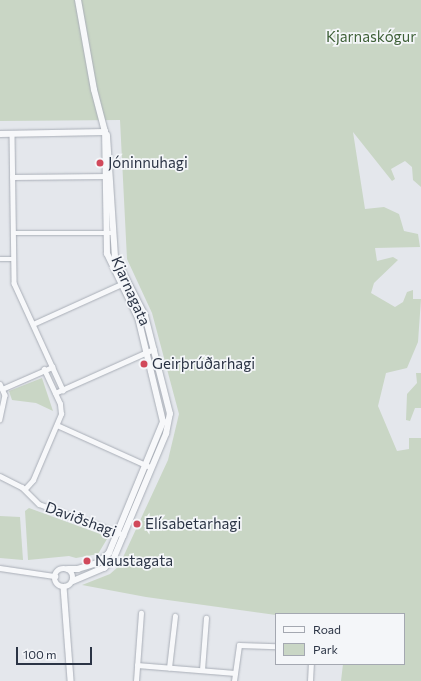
<!DOCTYPE html>
<meta charset="utf-8">
<style>
body{margin:0}
#map{position:relative;width:421px;height:681px;overflow:hidden;background:#e4e7ec;font-family:Commissioner,sans-serif}
div>[style]{position:absolute}
[style*='--x']{left:calc(var(--x)*1px);top:calc(var(--y)*1px);width:calc(var(--w)*1px);rotate:calc(var(--a)*1deg)}
.green>*{inset:0;background:#c9d6c5}
.roads{filter:drop-shadow(0 0 1px #a9aeb7) drop-shadow(0 0 1px #a9aeb7)}
.minor>*{height:4.5px;margin:-2.25px;padding:0 2.25px;transform-origin:2.25px;border-radius:2.25px;background:#f7f8fa}
.tertiary>*{height:5.5px;margin:-2.75px;padding:0 2.75px;transform-origin:2.75px;border-radius:2.75px;background:#f7f8fa}
.tertiary>.ring{margin:-2.75px;padding:0;box-sizing:content-box;background:none;border:5.5px solid #f7f8fa;border-radius:50%}
.dots>*{width:11px;height:11px;translate:-50% -50%;box-sizing:border-box;border:2px solid #f4f6f9;border-radius:50%}
span{translate:-50% -50%;white-space:nowrap;text-align:center;line-height:1.15;-webkit-text-stroke:3.5px #f4f6f9;paint-order:stroke}
.park-label{font-size:15px;color:#3f6138}
.poi-label{font-size:15px;color:#2b3445}
.left{translate:0 -50%;text-align:left}
.street-label{font-size:15px;color:#2b3445}
.legend{position:absolute;left:275px;top:613px;width:130px;height:52px;box-sizing:border-box;background:#f4f6f9;border:1px solid #a4a8b1;margin:0;padding:5px 7px;list-style:none;font-size:12px;color:#2b3445}
.legend li{display:flex;align-items:center;gap:8px;height:20px}
.legend b{width:20px;border:1px solid #a4a8b1}
.scale{position:absolute;left:16px;top:647px;width:76px;height:18px;box-sizing:border-box;border:2px solid #2b3445;border-top:0;padding-left:5px;font-size:12px;line-height:14px;white-space:nowrap;color:#2b3445;-webkit-text-stroke:3px #f4f6f9;paint-order:stroke}
</style>
<div id="map">
<div class="green">
<div style="clip-path:polygon(0 0,421px 0,421px 187px,413px 180px,412px 167px,405px 161px,391px 169px,395px 179px,392px 181px,353px 132px,365px 209px,384px 207px,399px 214px,404px 231px,418px 234px,420px 247px,375px 248px,377px 261px,393px 257px,398px 260px,374px 283px,371px 293px,395px 307px,403px 302px,407px 292px,413px 290px,413px 299px,421px 299px,418px 342px,407px 368px,386px 373px,378px 406px,397px 451px,409px 449px,409px 438px,421px 438px,421px 681px,341px 681px,343px 664px,404px 664px,404px 614px,276px 615px,146px 597px,82px 585px,110px 574px,119px 566px,168px 460px,179px 414px,152px 313px,127px 259px,120px 120px,0 121px)"></div>
<div style="clip-path:polygon(416px 373px,421px 373px,421px 408px,415px 408px,410px 421px,406px 420px,407px 394px,417px 383px)"></div>
<div style="clip-path:polygon(42px 378px,53px 411px,36px 403px,12px 400px,9px 391px)"></div>
<div style="clip-path:polygon(29px 508px,100px 534px,107px 539px,98px 554px,76px 558px,69px 556px,28px 560px,25px 511px)"></div>
<div style="clip-path:polygon(0 516px,20px 517px,23px 560px,0 558px)"></div>
</div>
<div class="roads">
<div class="minor">
<div style="--x:12;--y:134;--w:149;--a:89.2"></div>
<div style="--x:14;--y:283;--w:118;--a:65.4"></div>
<div style="--x:12;--y:177;--w:96;--a:-0.6"></div>
<div style="--x:13;--y:233;--w:99;--a:0"></div>
<div style="--x:0;--y:259;--w:13;--a:0"></div>
<div style="--x:33;--y:324;--w:100;--a:-24.3"></div>
<div style="--x:0;--y:384;--w:12;--a:66"></div>
<div style="--x:5;--y:395;--w:25;--a:102"></div>
<div style="--x:2;--y:389;--w:55;--a:-23.7"></div>
<div style="--x:55;--y:393;--w:108;--a:-24"></div>
<div style="--x:57;--y:425;--w:100;--a:24.3"></div>
<div style="--x:0;--y:476;--w:25;--a:27"></div>
<div style="--x:22;--y:487;--w:24;--a:45"></div>
<div style="--x:39;--y:504;--w:90;--a:20"></div>
<div style="--x:25;--y:489;--w:12;--a:-48"></div>
<div style="--x:33;--y:480;--w:72;--a:-67"></div>
<div style="--x:61;--y:414;--w:10;--a:-96"></div>
<div style="--x:60;--y:404;--w:38;--a:-115"></div>
<div style="--x:0;--y:568;--w:56;--a:8.3"></div>
<div style="--x:137;--y:665;--w:98;--a:4.7"></div>
<div style="--x:169;--y:668;--w:52;--a:-83.4"></div>
<div style="--x:202;--y:670;--w:52;--a:-85.6"></div>
<div style="--x:136;--y:681;--w:68;--a:-85.8"></div>
<div style="--x:234;--y:681;--w:36;--a:-82"></div>
<div style="--x:239;--y:645;--w:37;--a:2"></div>
<div style="--x:310;--y:681;--w:17;--a:-87"></div>
</div>
<div class="tertiary">
<div style="--x:0;--y:134;--w:105;--a:-1.1"></div>
<div class="ring" style="left:55px;top:569px;width:12.5px;height:12.5px"></div>
<div style="--x:68;--y:569;--w:10;--a:0"></div>
<div style="--x:78;--y:569;--w:21;--a:-17"></div>
<div style="--x:98;--y:563;--w:15;--a:-42"></div>
<div style="--x:109;--y:553;--w:142;--a:-67.6"></div>
<div style="--x:163;--y:422;--w:107;--a:-103.5"></div>
<div style="--x:138;--y:318;--w:71;--a:-115.8"></div>
<div style="--x:107;--y:254;--w:122;--a:-90.9"></div>
<div style="--x:105;--y:132;--w:43;--a:-104.7"></div>
<div style="--x:94;--y:90;--w:91;--a:-100.1"></div>
<div style="--x:73;--y:581;--w:34;--a:-23"></div>
<div style="--x:104;--y:568;--w:12;--a:-42"></div>
<div style="--x:113;--y:560;--w:137;--a:-67.2"></div>
<div style="--x:166;--y:434;--w:20;--a:-79"></div>
<div style="--x:170;--y:414;--w:101;--a:-104.3"></div>
<div style="--x:145;--y:316;--w:66;--a:-117"></div>
<div style="--x:115;--y:257;--w:122;--a:-93.8"></div>
<div style="--x:64;--y:587;--w:94;--a:85.7"></div>
</div>
</div>
<div class="dots">
<div style="left:100px;top:163px;background:#d1495b"></div>
<div style="left:144px;top:364px;background:#d1495b"></div>
<div style="left:137px;top:524px;background:#d1495b"></div>
<div style="left:87px;top:561px;background:#d1495b"></div>
</div>
<div class="park-label">
<span style="left:371px;top:37px">Kjarnaskógur</span>
</div>
<div class="poi-label">
<span class="left" style="left:108px;top:163px">Jóninnuhagi</span>
<span class="left" style="left:152px;top:364px">Geirþrúðarhagi</span>
<span class="left" style="left:145px;top:524px">Elísabetarhagi</span>
<span class="left" style="left:95px;top:561px">Naustagata</span>
</div>
<div class="street-label">
<span style="left:131px;top:291px;rotate:66deg">Kjarnagata</span>
<span style="left:81px;top:519px;rotate:20deg">Daviðshagi</span>
</div>
<ul class="legend">
<li><b style="height:5px;background:#f7f8fa"></b>Road</li>
<li><b style="height:11px;background:#c9d6c5"></b>Park</li>
</ul>
<div class="scale">100 m</div>
</div>
